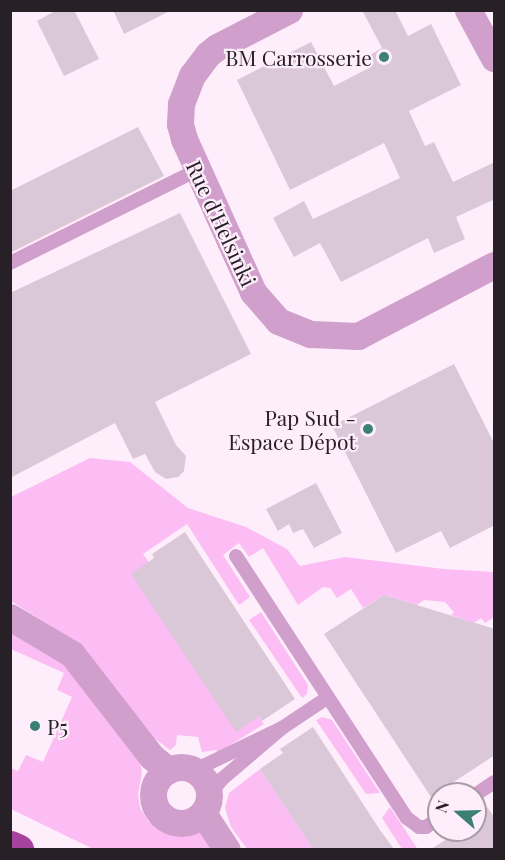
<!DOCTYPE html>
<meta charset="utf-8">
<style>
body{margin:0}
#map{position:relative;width:505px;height:860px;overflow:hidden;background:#feeefc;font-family:"Playfair Display",serif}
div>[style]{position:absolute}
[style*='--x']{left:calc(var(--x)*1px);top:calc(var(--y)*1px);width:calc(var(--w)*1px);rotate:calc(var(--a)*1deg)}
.green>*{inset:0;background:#fcbdf4}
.building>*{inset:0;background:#dac7d7}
.service>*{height:14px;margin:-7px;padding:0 7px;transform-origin:7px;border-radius:7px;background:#d19fcb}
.minor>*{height:27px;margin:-13.5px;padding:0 13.5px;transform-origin:13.5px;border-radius:13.5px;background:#d19fcb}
.minor>.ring{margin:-13.5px;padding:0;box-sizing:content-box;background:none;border:27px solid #d19fcb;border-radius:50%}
.trunk>*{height:33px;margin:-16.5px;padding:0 16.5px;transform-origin:16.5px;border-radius:16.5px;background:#a6419e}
.dots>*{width:16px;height:16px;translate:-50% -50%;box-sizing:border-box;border:3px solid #feeefc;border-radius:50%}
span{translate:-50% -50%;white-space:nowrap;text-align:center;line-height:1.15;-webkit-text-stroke:4.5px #feeefc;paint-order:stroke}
.poi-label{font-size:21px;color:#272026}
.right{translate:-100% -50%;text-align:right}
.left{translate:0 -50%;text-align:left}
.street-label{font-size:21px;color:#272026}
.frame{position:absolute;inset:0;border:12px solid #272026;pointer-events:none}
.north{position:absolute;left:427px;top:782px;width:60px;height:60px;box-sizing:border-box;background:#feeefc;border:2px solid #a89ca6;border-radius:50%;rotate:290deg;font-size:16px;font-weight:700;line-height:24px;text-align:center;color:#272026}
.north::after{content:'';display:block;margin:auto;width:21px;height:27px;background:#3c8074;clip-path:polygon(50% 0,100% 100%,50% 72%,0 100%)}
</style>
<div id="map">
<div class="green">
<div style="clip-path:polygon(90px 458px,130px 462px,188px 508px,246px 527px,287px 549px,300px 566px,345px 557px,444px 569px,494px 572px,494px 617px,485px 623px,481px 618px,474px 623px,451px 615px,454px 612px,445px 602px,424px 600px,417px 605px,384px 595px,363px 608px,351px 589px,337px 598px,330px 588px,323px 587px,298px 605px,263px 548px,249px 557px,239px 543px,223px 555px,250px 597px,239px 605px,187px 524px,143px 554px,264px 724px,218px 753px,216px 750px,202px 752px,198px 737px,177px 735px,176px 745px,170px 750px,154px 738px,80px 644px,11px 601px,11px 497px)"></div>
<div style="clip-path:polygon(261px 612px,308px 685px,307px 694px,302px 698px,249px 620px)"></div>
<div style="clip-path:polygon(11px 627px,64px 658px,139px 755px,142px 773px,138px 794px,140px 808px,148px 821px,170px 835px,185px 836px,200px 830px,214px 849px,93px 849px,11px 809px,10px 768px,18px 771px,26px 755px,43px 762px,72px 697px,57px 690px,64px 673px,11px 649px)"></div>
<div style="clip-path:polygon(322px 717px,332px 720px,380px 793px,366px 794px,316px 720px)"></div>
<div style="clip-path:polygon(260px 769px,313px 849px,247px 849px,231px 827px,225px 808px,229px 793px)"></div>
<div style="clip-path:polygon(390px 807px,417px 848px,402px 849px,382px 818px)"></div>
</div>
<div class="building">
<div style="clip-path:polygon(57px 10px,74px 10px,99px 59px,64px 76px,37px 21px)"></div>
<div style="clip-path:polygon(113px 10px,172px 10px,124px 34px)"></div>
<div style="clip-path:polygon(362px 10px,395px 10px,408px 36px,431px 24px,461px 85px,409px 111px,425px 146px,434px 142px,453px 182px,495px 162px,495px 199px,456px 217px,465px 239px,434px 253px,428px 238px,341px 282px,320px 243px,294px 257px,273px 218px,304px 201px,313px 219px,400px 178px,384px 143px,290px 190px,237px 80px,311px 42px,334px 86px,371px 67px,366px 57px,382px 48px)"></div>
<div style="clip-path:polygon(138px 127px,164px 176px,10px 253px,10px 191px)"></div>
<div style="clip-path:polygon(180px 213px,251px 354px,155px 402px,176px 445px,186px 456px,184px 471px,178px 477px,166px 479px,155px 472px,145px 454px,133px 459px,115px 423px,10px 478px,10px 293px)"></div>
<div style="clip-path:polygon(454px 364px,495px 445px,495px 525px,450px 548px,441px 531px,396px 553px,332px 426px)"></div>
<div style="clip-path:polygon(316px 483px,342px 533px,314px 548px,303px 529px,293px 533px,289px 524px,278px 531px,266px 509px)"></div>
<div style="clip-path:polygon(185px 532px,295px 699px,262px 721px,259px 716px,236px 732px,131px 574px,154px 558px,152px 554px)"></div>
<div style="clip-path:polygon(384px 595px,495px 629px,495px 755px,431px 797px,324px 634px)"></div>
<div style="clip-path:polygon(313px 727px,380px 830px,394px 849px,313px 849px,260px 769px,283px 753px,280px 749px)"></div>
<div style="clip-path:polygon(487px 807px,495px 818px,495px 849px,431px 849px,461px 830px,475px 830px,475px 814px)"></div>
</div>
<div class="service">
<div style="--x:10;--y:263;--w:209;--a:-26.4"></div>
<div style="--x:236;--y:556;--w:313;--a:56.9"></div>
<div style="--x:407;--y:818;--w:15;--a:37"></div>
<div style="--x:419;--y:827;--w:7;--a:0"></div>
<div style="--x:426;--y:827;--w:16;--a:-35"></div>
<div style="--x:282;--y:728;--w:54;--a:-33.7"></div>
<div style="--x:195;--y:770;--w:97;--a:-25.8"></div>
<div style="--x:282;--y:728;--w:79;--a:139.6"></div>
<div style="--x:222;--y:779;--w:19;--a:129"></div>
<div style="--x:475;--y:795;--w:23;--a:-34"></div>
</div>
<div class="minor">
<div style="--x:289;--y:10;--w:81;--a:152.8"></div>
<div style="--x:217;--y:47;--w:11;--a:142"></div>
<div style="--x:208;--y:54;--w:26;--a:127"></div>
<div style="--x:192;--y:75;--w:31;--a:111"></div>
<div style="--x:181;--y:104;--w:20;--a:93"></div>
<div style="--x:180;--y:124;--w:16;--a:75"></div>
<div style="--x:184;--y:139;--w:168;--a:65.7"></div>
<div style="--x:253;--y:292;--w:38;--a:49"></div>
<div style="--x:278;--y:321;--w:35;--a:22"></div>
<div style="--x:311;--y:334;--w:47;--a:2.4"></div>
<div style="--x:358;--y:336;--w:153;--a:-27.6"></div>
<div style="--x:468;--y:10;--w:55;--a:61.6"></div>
<div style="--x:10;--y:617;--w:72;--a:30.8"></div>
<div style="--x:72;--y:654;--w:130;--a:52.2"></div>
<div style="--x:152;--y:757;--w:21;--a:39"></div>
<div class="ring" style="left:153px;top:767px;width:29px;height:29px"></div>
<div style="--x:203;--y:813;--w:44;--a:57"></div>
</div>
<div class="trunk">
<div style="--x:10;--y:847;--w:8;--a:23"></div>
</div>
<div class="dots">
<div style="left:384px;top:57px;background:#3c8074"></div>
<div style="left:368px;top:429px;background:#3c8074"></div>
<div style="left:35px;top:726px;background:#3c8074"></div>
</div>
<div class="poi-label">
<span class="right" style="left:372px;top:57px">BM Carrosserie</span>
<span class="right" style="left:356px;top:429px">Pap Sud -<br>Espace Dépot</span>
<span class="left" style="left:47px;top:726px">P5</span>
</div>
<div class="street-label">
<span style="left:222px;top:223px;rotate:65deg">Rue d'Helsinki</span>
</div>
<div class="frame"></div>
<div class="north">N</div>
</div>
